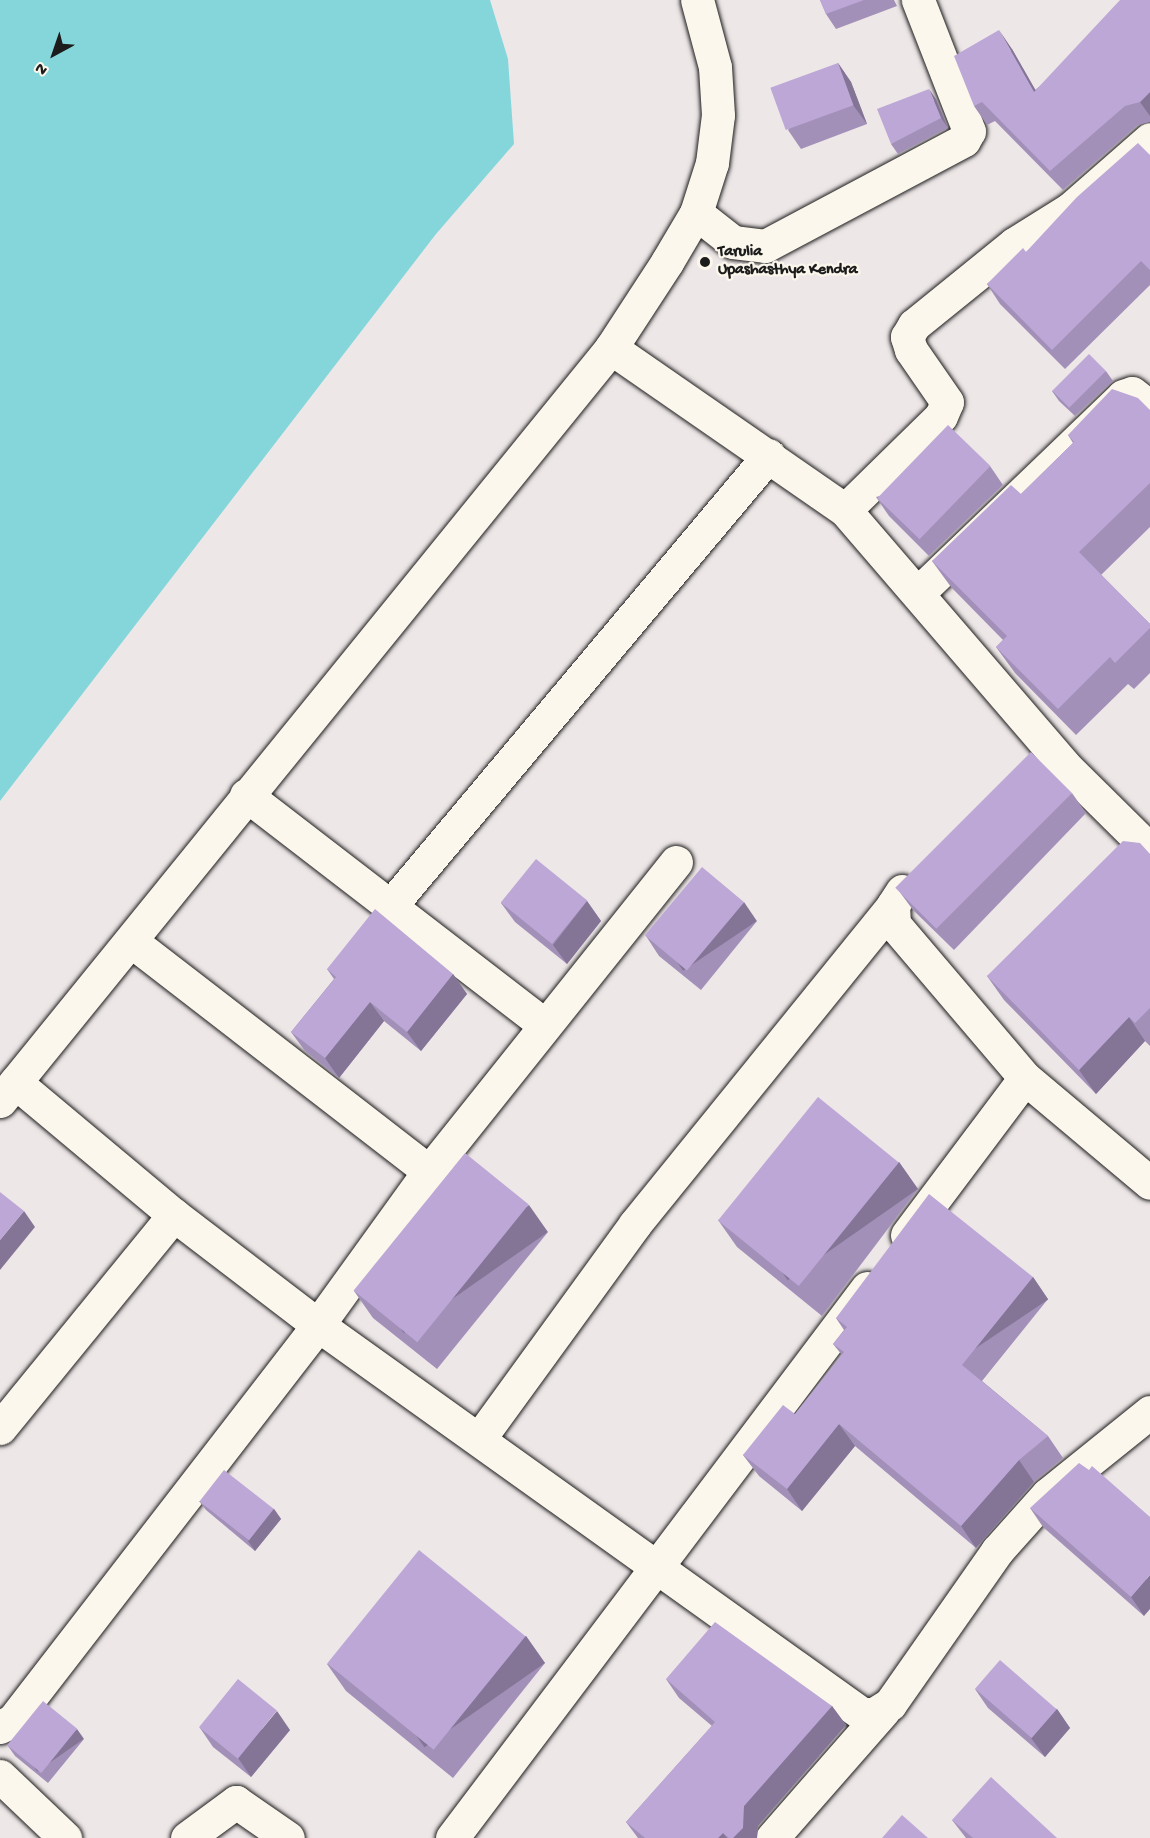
<!DOCTYPE html>
<style>
body{margin:0}
#map{position:relative;width:1150px;height:1838px;overflow:hidden;background:#eee7e8;font-family:"Gochi Hand",sans-serif}
div>[style]{position:absolute}
[style*='--x']{left:calc(var(--x)*1px);top:calc(var(--y)*1px);width:calc(var(--w)*1px);rotate:calc(var(--a)*1deg)}
.water>*{inset:0;background:#85d6db}
.roads{filter:drop-shadow(0 0 2px #1c1c1c) drop-shadow(0 0 2px #1c1c1c)}
.minor>*{height:33px;margin:-16.5px;padding:0 16.5px;transform-origin:16.5px;border-radius:16.5px;background:#fbf7ec}
.wall>*{inset:0;background:#a290b8}
.shaded-wall>*{inset:0;background:#847596;transform-origin:0 0}
.building>*{inset:0;background:#bca7d6;transform-origin:0 0}
.dots>*{width:16px;height:16px;translate:-50% -50%;box-sizing:border-box;border:3px solid #fbf7ec;border-radius:50%}
span{translate:-50% -50%;white-space:nowrap;text-align:center;line-height:1.15;-webkit-text-stroke:4.5px #fbf7ec;paint-order:stroke}
.poi-label{font-size:16px;color:#1c1c1c;font-weight:700}
.left{translate:0 -50%;text-align:left}
.north{position:absolute;left:24px;top:24px;width:60px;height:60px;-webkit-text-stroke:4px #fbf7ec;paint-order:stroke;rotate:220deg;font-size:16px;font-weight:700;line-height:24px;text-align:center;color:#1c1c1c}
.north::after{content:'';display:block;margin:auto;width:21px;height:27px;background:#1c1c1c;clip-path:polygon(50% 0,100% 100%,50% 72%,0 100%)}
</style>
<div id="map">
<div class="water">
<div style="clip-path:polygon(0 0,490px 0,508px 59px,514px 144px,436px 234px,0 801px)"></div>
</div>
<div class="roads">
<div class="minor">
<div style="--x:696;--y:213;--w:47;--a:38.1"></div>
<div style="--x:733;--y:242;--w:32;--a:7"></div>
<div style="--x:765;--y:246;--w:225;--a:-28"></div>
<div style="--x:964;--y:140;--w:10;--a:-61"></div>
<div style="--x:969;--y:131;--w:141;--a:-111.3"></div>
<div style="--x:611;--y:348;--w:285;--a:34.7"></div>
<div style="--x:845;--y:510;--w:336;--a:49.3"></div>
<div style="--x:1064;--y:765;--w:121;--a:44.7"></div>
<div style="--x:845;--y:510;--w:134;--a:-44.4"></div>
<div style="--x:941;--y:416;--w:15;--a:-67"></div>
<div style="--x:947;--y:402;--w:63;--a:-124.7"></div>
<div style="--x:911;--y:350;--w:14;--a:-107"></div>
<div style="--x:907;--y:337;--w:14;--a:-60"></div>
<div style="--x:914;--y:325;--w:129;--a:-39"></div>
<div style="--x:1014;--y:244;--w:66;--a:-32"></div>
<div style="--x:1070;--y:209;--w:106;--a:-41.2"></div>
<div style="--x:920;--y:591;--w:281;--a:-43.8"></div>
<div style="--x:1123;--y:396;--w:9;--a:-18"></div>
<div style="--x:1132;--y:393;--w:23;--a:38"></div>
<div style="--x:246;--y:795;--w:377;--a:37.6"></div>
<div style="--x:676;--y:862;--w:396;--a:128.6"></div>
<div style="--x:429;--y:1171;--w:190;--a:125.8"></div>
<div style="--x:318;--y:1325;--w:669;--a:35.57"></div>
<div style="--x:862;--y:1714;--w:12;--a:0"></div>
<div style="--x:874;--y:1714;--w:19;--a:-32"></div>
<div style="--x:890;--y:1704;--w:187;--a:-55"></div>
<div style="--x:997;--y:1551;--w:76;--a:-48.2"></div>
<div style="--x:1048;--y:1494;--w:131;--a:-38.8"></div>
<div style="--x:902;--y:891;--w:17;--a:123"></div>
<div style="--x:893;--y:905;--w:19;--a:87"></div>
<div style="--x:894;--y:924;--w:202;--a:49.6"></div>
<div style="--x:1025;--y:1078;--w:163;--a:40"></div>
<div style="--x:392;--y:904;--w:586;--a:-49.98"></div>
<div style="--x:131;--y:941;--w:376;--a:37.7"></div>
<div style="--x:0;--y:1101;--w:970;--a:-50.94"></div>
<div style="--x:611;--y:348;--w:103;--a:-56.9"></div>
<div style="--x:667;--y:262;--w:57;--a:-59.4"></div>
<div style="--x:696;--y:213;--w:52;--a:-72.3"></div>
<div style="--x:712;--y:163;--w:48;--a:-82.9"></div>
<div style="--x:718;--y:115;--w:48;--a:-93.6"></div>
<div style="--x:715;--y:67;--w:69;--a:-105"></div>
<div style="--x:907;--y:1235;--w:196;--a:-53.1"></div>
<div style="--x:0;--y:1428;--w:275;--a:-50.8"></div>
<div style="--x:479;--y:1439;--w:266;--a:-54"></div>
<div style="--x:635;--y:1224;--w:410;--a:-51"></div>
<div style="--x:0;--y:1727;--w:15;--a:-28"></div>
<div style="--x:13;--y:1720;--w:499;--a:-52.3"></div>
<div style="--x:318;--y:1325;--w:181;--a:-142.6"></div>
<div style="--x:174;--y:1215;--w:207;--a:-140.1"></div>
<div style="--x:0;--y:1776;--w:90;--a:43.6"></div>
<div style="--x:187;--y:1838;--w:61;--a:-36.3"></div>
<div style="--x:236;--y:1802;--w:63;--a:34.7"></div>
<div style="--x:452;--y:1838;--w:689;--a:-52.96"></div>
<div style="--x:772;--y:1838;--w:169;--a:-48.8"></div>
</div>
</div>
<div class="wall">
<div style="clip-path:polygon(820px 0,894px 0,897px 6px,836px 29px,826px 14px)"></div>
<div style="clip-path:polygon(1150px 0,1150px 122px,1138px 125px,1063px 190px,995px 121px,987px 125px,974px 106px,1012px 49px,1035px 90px)"></div>
<div style="clip-path:polygon(838px 63px,851px 82px,867px 124px,801px 149px,788px 130px)"></div>
<div style="clip-path:polygon(936px 99px,948px 128px,898px 154px,891px 144px)"></div>
<div style="clip-path:polygon(1150px 155px,1150px 285px,1065px 369px,1000px 304px,987px 284px,1026px 252px)"></div>
<div style="clip-path:polygon(1106px 371px,1113px 381px,1075px 416px,1059px 401px,1052px 391px)"></div>
<div style="clip-path:polygon(1150px 410px,1150px 527px,1101px 575px,1150px 624px,1150px 673px,1134px 689px,1128px 684px,1076px 735px,1015px 673px,996px 647px,1003px 640px,951px 587px,932px 561px,1021px 494px,1073px 443px,1068px 435px)"></div>
<div style="clip-path:polygon(990px 466px,1003px 485px,929px 556px,889px 516px,876px 497px)"></div>
<div style="clip-path:polygon(1072px 793px,1086px 813px,954px 950px,913px 910px,899px 891px)"></div>
<div style="clip-path:polygon(1150px 854px,1150px 1046px,1145px 1041px,1096px 1094px,1004px 1000px,987px 976px)"></div>
<div style="clip-path:polygon(587px 901px,601px 921px,567px 964px,515px 922px,501px 903px)"></div>
<div style="clip-path:polygon(757px 921px,701px 990px,659px 956px,646px 936px)"></div>
<div style="clip-path:polygon(327px 969px,453px 974px,467px 994px,421px 1051px,384px 1021px,339px 1078px,305px 1051px,291px 1032px,334px 979px)"></div>
<div style="clip-path:polygon(899px 1162px,918px 1189px,822px 1316px,737px 1247px,718px 1220px)"></div>
<div style="clip-path:polygon(548px 1232px,437px 1369px,373px 1318px,354px 1291px)"></div>
<div style="clip-path:polygon(1033px 1277px,1048px 1299px,982px 1381px,1048px 1436px,1063px 1458px,1034px 1482px,976px 1548px,855px 1446px,802px 1511px,759px 1476px,743px 1455px,795px 1414px,842px 1355px,833px 1344px,844px 1330px,836px 1318px)"></div>
<div style="clip-path:polygon(199px 1501px,274px 1509px,281px 1519px,255px 1551px,206px 1510px)"></div>
<div style="clip-path:polygon(1030px 1508px,1150px 1517px,1144px 1616px,1043px 1527px)"></div>
<div style="clip-path:polygon(526px 1636px,545px 1663px,453px 1778px,346px 1691px,327px 1664px)"></div>
<div style="clip-path:polygon(666px 1679px,832px 1706px,846px 1725px,758px 1826px,757px 1838px,638px 1838px,626px 1822px,712px 1726px,679px 1698px)"></div>
<div style="clip-path:polygon(975px 1689px,1057px 1709px,1070px 1728px,1045px 1757px,988px 1708px)"></div>
<div style="clip-path:polygon(200px 1728px,290px 1730px,251px 1777px,213px 1747px)"></div>
<div style="clip-path:polygon(84px 1739px,48px 1783px,15px 1756px,8px 1746px)"></div>
<div style="clip-path:polygon(952px 1820px,1057px 1838px,966px 1838px)"></div>
</div>
<div class="shaded-wall">
<div style="clip-path:polygon(999px 30px,1012px 49px,1047px 110px,1034px 92px)"></div>
<div style="clip-path:polygon(838px 63px,851px 82px,867px 124px,853px 105px)"></div>
<div style="clip-path:polygon(929px 89px,936px 99px,948px 128px,941px 118px)"></div>
<div style="clip-path:polygon(1150px 92px,1150px 116px,1140px 102px)"></div>
<div style="clip-path:polygon(587px 901px,601px 921px,567px 964px,553px 945px)"></div>
<div style="left:744px;top:902px;width:23px;height:89px;rotate:56deg"></div>
<div style="clip-path:polygon(453px 974px,467px 994px,421px 1051px,407px 1032px)"></div>
<div style="clip-path:polygon(370px 1002px,384px 1021px,339px 1078px,325px 1058px)"></div>
<div style="clip-path:polygon(1129px 1017px,1145px 1041px,1096px 1094px,1079px 1070px)"></div>
<div style="left:899px;top:1162px;width:33px;height:159px;rotate:55deg"></div>
<div style="left:529px;top:1205px;width:33px;height:176px;rotate:55deg"></div>
<div style="clip-path:polygon(24px 1211px,35px 1227px,0 1270px,0 1240px)"></div>
<div style="left:1033px;top:1277px;width:27px;height:113px;rotate:56deg"></div>
<div style="clip-path:polygon(839px 1424px,855px 1446px,802px 1511px,787px 1489px)"></div>
<div style="clip-path:polygon(1019px 1460px,1034px 1482px,976px 1548px,961px 1526px)"></div>
<div style="clip-path:polygon(274px 1509px,281px 1519px,255px 1551px,248px 1541px)"></div>
<div style="clip-path:polygon(1150px 1575px,1150px 1609px,1144px 1616px,1131px 1597px)"></div>
<div style="left:526px;top:1636px;width:33px;height:147px;rotate:55deg"></div>
<div style="clip-path:polygon(832px 1706px,846px 1725px,758px 1826px,757px 1838px,733px 1838px,744px 1806px)"></div>
<div style="clip-path:polygon(1057px 1709px,1070px 1728px,1045px 1757px,1031px 1738px)"></div>
<div style="clip-path:polygon(277px 1711px,290px 1730px,251px 1777px,238px 1758px)"></div>
<div style="left:77px;top:1729px;width:12px;height:57px;rotate:55deg"></div>
<div style="clip-path:polygon(723px 1833px,727px 1838px,718px 1838px)"></div>
</div>
<div class="building">
<div style="clip-path:polygon(820px 0,864px 0,826px 14px)"></div>
<div style="clip-path:polygon(1120px 0,1150px 0,1150px 92px,1140px 102px,1125px 106px,1050px 171px,982px 102px,974px 106px,954px 56px,999px 30px,1034px 92px)"></div>
<div style="left:838px;top:63px;width:45px;height:72px;rotate:70deg"></div>
<div style="clip-path:polygon(929px 89px,941px 118px,891px 144px,877px 109px)"></div>
<div style="clip-path:polygon(1138px 143px,1150px 155px,1150px 270px,1141px 261px,1052px 350px,987px 284px,1023px 248px,1026px 252px,1077px 197px)"></div>
<div style="left:1089px;top:354px;width:24px;height:52px;rotate:45deg"></div>
<div style="clip-path:polygon(1112px 389px,1138px 398px,1150px 410px,1150px 483px,1079px 552px,1150px 624px,1150px 628px,1115px 663px,1110px 657px,1058px 709px,996px 647px,1007px 636px,932px 561px,1011px 485px,1021px 494px,1074px 442px,1068px 435px)"></div>
<div style="left:948px;top:425px;width:59px;height:102px;rotate:44deg"></div>
<div style="left:1031px;top:752px;width:58px;height:192px;rotate:45deg"></div>
<div style="clip-path:polygon(1123px 841px,1140px 843px,1150px 854px,1150px 1008px,1135px 1023px,1129px 1017px,1079px 1070px,987px 976px)"></div>
<div style="left:536px;top:859px;width:66px;height:56px;rotate:39deg"></div>
<div style="left:702px;top:867px;width:55px;height:89px;rotate:40deg"></div>
<div style="clip-path:polygon(375px 909px,453px 974px,407px 1032px,370px 1002px,325px 1058px,291px 1032px,336px 977px,327px 969px)"></div>
<div style="left:818px;top:1097px;width:104px;height:159px;rotate:39deg"></div>
<div style="left:465px;top:1153px;width:82px;height:177px;rotate:39deg"></div>
<div style="clip-path:polygon(0 1192px,24px 1211px,0 1240px)"></div>
<div style="clip-path:polygon(929px 1194px,1033px 1277px,962px 1365px,1048px 1436px,1019px 1460px,961px 1526px,839px 1424px,787px 1489px,743px 1455px,783px 1405px,795px 1414px,844px 1352px,833px 1344px,847px 1327px,836px 1318px)"></div>
<div style="clip-path:polygon(1079px 1463px,1089px 1470px,1092px 1466px,1150px 1517px,1150px 1575px,1131px 1597px,1030px 1508px)"></div>
<div style="left:224px;top:1470px;width:63px;height:40px;rotate:38deg"></div>
<div style="left:419px;top:1550px;width:137px;height:146px;rotate:39deg"></div>
<div style="clip-path:polygon(715px 1622px,832px 1706px,744px 1806px,743px 1828px,733px 1838px,729px 1838px,723px 1833px,718px 1838px,645px 1838px,626px 1822px,715px 1722px,666px 1679px)"></div>
<div style="left:1000px;top:1660px;width:75px;height:38px;rotate:41deg"></div>
<div style="left:238px;top:1679px;width:50px;height:62px;rotate:39deg"></div>
<div style="left:43px;top:1701px;width:44px;height:57px;rotate:39deg"></div>
<div style="clip-path:polygon(991px 1777px,1057px 1838px,973px 1838px,952px 1820px)"></div>
<div style="clip-path:polygon(902px 1815px,928px 1838px,882px 1838px)"></div>
</div>
<div class="dots">
<div style="left:705px;top:262px;background:#1c1c1c"></div>
</div>
<div class="poi-label">
<span class="left" style="left:718px;top:262px">Tarulia<br>Upashasthya Kendra</span>
</div>
<div class="north">N</div>
</div>
